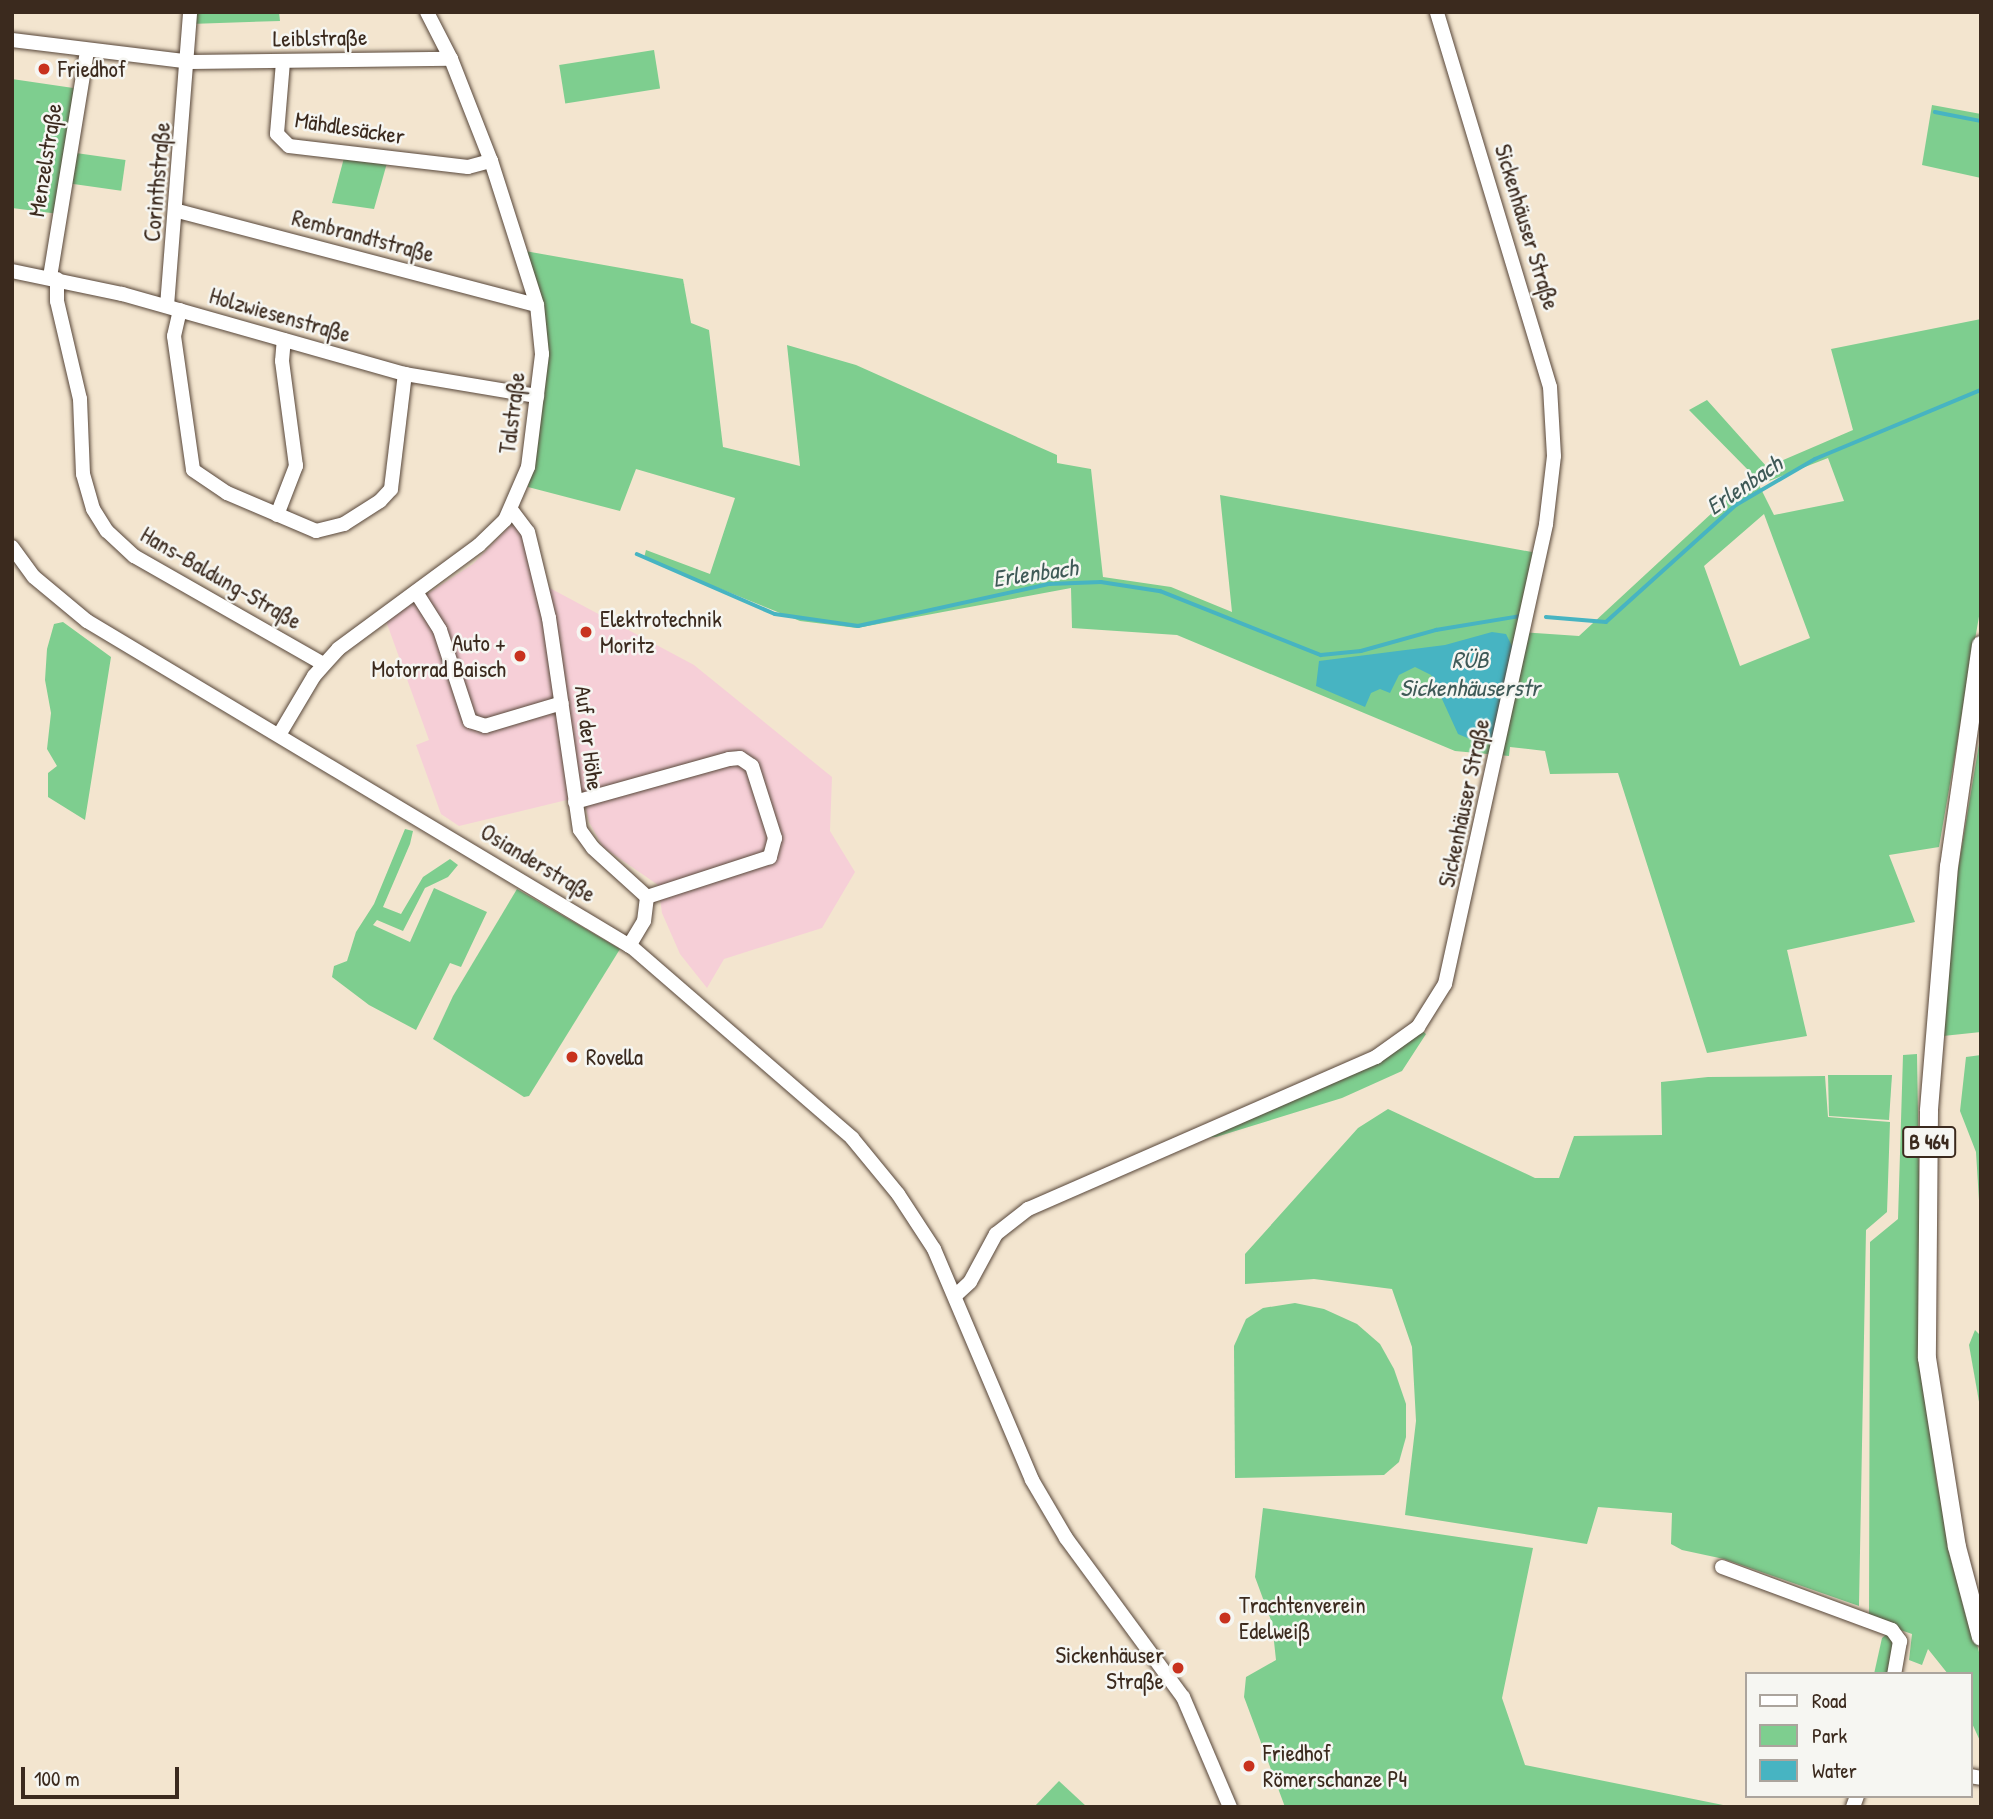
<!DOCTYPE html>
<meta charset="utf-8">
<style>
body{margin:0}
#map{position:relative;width:1993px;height:1819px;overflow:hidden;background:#f3e5cf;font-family:"Patrick Hand",sans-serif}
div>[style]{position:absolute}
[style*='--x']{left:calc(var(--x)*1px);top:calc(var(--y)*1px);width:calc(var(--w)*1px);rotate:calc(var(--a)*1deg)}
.built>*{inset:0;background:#f6cfd7}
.green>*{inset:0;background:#7ece8f;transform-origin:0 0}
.water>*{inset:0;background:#47b4c2}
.stream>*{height:3.5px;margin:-1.75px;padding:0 1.75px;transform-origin:1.75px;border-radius:1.75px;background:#47b4c2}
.roads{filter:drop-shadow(0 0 2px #574639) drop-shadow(0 0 2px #574639)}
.minor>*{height:14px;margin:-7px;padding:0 7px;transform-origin:7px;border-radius:7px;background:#fff}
.major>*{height:18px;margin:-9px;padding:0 9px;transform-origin:9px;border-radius:9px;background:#fff}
.dots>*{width:19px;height:19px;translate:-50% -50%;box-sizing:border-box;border:4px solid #f6f6f2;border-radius:50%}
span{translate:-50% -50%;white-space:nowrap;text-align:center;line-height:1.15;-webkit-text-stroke:5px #f6f6f2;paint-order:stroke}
.shield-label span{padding:2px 5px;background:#f6f6f2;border:2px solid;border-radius:5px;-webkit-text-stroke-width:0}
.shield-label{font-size:21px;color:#3b2a1e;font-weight:700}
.street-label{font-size:23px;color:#3b2a1e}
.poi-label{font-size:23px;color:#3b2a1e}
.left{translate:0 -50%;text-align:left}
.right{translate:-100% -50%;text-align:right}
.water-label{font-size:24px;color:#3f5a57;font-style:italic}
.frame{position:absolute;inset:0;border:14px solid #3b2a1e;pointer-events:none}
.legend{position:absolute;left:1745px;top:1672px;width:228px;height:126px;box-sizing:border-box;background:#f6f6f2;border:2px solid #aba49d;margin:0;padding:9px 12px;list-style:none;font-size:21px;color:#3b2a1e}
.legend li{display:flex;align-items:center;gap:14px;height:35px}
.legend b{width:35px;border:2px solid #aba49d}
.scale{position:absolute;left:21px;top:1767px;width:158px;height:32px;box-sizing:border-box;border:4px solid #3b2a1e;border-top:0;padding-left:9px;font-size:21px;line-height:24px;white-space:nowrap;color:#3b2a1e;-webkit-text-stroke:5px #f6f6f2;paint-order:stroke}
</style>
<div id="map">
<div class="built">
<div style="clip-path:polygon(511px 525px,523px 529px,546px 586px,694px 665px,832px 777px,830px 831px,855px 872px,822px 928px,724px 959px,707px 988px,680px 954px,662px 913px,658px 885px,603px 847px,589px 822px,583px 796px,459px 826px,441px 814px,416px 745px,429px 740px,386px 621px,473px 564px)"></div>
</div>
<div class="green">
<div style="clip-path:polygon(190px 12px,279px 12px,280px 21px,190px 24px)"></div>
<div style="left:654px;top:50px;width:39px;height:96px;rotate:81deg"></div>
<div style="clip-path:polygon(12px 79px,80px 89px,59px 214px,12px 208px)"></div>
<div style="clip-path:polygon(1932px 105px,1981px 114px,1981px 178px,1922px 165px)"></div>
<div style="left:76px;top:153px;width:50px;height:31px;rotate:8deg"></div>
<div style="clip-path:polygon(344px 158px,387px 163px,374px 209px,332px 203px)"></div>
<div style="clip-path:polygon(evenodd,525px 251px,683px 279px,691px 323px,709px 330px,723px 447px,800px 466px,787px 345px,856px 365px,1057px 455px,1057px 463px,1091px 469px,1103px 577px,1171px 587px,1232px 612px,1220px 495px,1537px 553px,1519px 632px,1579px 636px,1753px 475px,1689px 410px,1707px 400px,1767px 467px,1853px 430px,1831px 349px,1981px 319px,1981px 605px,1939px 847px,1889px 855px,1915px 922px,1787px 950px,1807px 1036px,1707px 1053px,1618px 773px,1550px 774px,1545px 751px,1510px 747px,1509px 756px,1455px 751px,1177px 635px,1072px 628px,1071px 588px,857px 628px,800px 621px,644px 558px,646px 550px,710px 574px,735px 498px,636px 469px,620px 511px,528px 487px,547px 355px,525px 251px,1828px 458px,1844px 501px,1774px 515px,1759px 485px,1828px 458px,525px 251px,1764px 514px,1810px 638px,1740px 666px,1704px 566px,1764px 514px)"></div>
<div style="clip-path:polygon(63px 622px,111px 657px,85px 820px,48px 797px,48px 773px,57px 766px,47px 749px,51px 713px,45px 680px,47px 649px,54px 624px)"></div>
<div style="clip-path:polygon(1981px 732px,1981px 1032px,1943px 1036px,1958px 870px)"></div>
<div style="clip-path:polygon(405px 829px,413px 831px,410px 844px,383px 907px,401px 914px,423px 877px,450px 859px,458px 865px,448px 877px,425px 888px,403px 931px,377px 920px,373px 925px,410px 942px,434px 888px,487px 912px,461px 967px,450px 963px,416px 1030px,369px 1005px,332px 977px,334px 966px,347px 961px,356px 932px,374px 904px)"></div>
<div style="clip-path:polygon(517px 889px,620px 949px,529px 1096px,524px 1097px,433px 1039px,453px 996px)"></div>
<div style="clip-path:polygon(1418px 1027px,1426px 1034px,1402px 1071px,1342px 1098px,1216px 1137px,1190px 1138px,1362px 1065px)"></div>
<div style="clip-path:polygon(1917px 1054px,1922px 1359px,1937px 1485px,1981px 1660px,1981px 1743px,1970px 1719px,1970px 1674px,1948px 1674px,1928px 1649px,1922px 1665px,1909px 1660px,1912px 1634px,1869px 1619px,1870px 1242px,1898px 1219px,1903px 1055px)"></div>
<div style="clip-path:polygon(1981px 1055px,1981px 1233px,1976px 1152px,1960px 1111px,1966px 1057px)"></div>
<div style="clip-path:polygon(1828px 1075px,1892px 1075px,1889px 1120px,1829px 1116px)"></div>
<div style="clip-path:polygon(1825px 1076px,1828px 1117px,1890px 1122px,1887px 1212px,1866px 1230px,1859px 1606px,1724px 1559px,1682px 1550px,1671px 1544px,1672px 1513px,1598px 1507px,1587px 1544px,1405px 1515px,1416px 1421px,1412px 1347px,1392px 1289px,1314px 1279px,1245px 1284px,1245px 1254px,1358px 1128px,1388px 1109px,1535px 1178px,1559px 1178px,1574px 1136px,1662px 1135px,1661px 1082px,1708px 1077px)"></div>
<div style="clip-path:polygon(1295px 1303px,1324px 1309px,1357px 1324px,1380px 1344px,1394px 1369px,1406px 1404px,1406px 1437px,1399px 1462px,1384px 1475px,1235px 1478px,1234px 1346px,1246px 1319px,1263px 1308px)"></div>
<div style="clip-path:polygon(1975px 1330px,1981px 1336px,1981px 1413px,1969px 1345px)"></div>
<div style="clip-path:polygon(1263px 1508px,1533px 1548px,1502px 1698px,1525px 1765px,1733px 1807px,1285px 1807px,1244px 1697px,1246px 1677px,1276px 1660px,1272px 1623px,1255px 1577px)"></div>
<div style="clip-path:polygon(1888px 1633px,1896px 1642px,1891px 1674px,1874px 1674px,1882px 1638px)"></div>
<div style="clip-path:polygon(1059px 1781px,1087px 1807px,1034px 1807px)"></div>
</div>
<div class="water">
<div style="clip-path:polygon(1492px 632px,1506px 634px,1513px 648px,1493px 738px,1477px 742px,1458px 734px,1431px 675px,1415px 667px,1399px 675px,1390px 693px,1380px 689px,1371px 693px,1365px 707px,1316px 686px,1319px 661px,1445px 645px)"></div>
</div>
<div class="stream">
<div style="--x:1935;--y:112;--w:47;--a:11.1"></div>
<div style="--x:637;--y:554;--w:150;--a:23.5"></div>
<div style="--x:775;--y:614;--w:84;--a:8.2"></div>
<div style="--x:858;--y:626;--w:196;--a:-12.4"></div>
<div style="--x:1049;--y:584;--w:52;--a:-2.2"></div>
<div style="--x:1101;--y:582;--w:60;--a:8.7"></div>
<div style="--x:1160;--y:591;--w:173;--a:21.7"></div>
<div style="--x:1321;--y:655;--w:40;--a:-5.7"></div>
<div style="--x:1361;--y:651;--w:78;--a:-15.6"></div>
<div style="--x:1436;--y:630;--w:86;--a:-9.4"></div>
<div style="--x:1546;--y:617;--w:60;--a:4.8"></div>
<div style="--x:1606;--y:622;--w:175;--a:-42"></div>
<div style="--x:1736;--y:505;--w:91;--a:-30.2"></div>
<div style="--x:1815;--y:459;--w:180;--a:-22.6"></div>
</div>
<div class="roads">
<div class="minor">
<div style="--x:12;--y:40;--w:179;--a:7"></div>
<div style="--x:190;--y:62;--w:261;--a:-0.7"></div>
<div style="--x:283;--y:62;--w:72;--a:94.8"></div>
<div style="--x:277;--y:134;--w:17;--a:45"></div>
<div style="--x:289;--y:146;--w:180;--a:6.7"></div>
<div style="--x:468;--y:167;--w:24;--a:-15"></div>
<div style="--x:178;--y:211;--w:371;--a:14.7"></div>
<div style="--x:12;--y:271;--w:112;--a:11.8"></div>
<div style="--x:122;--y:294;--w:294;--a:15.8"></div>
<div style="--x:405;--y:374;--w:134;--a:9.5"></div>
<div style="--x:50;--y:277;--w:230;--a:-80.7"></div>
<div style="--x:57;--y:279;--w:22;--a:90"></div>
<div style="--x:57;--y:301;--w:101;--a:76.8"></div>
<div style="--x:80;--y:399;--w:75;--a:87.7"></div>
<div style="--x:83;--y:474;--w:36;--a:74"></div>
<div style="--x:93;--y:509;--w:26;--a:58"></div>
<div style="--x:107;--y:531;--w:37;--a:43"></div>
<div style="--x:134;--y:556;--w:218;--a:29.7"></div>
<div style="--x:167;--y:306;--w:295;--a:-85.5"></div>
<div style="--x:180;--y:310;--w:27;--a:103"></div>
<div style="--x:174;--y:336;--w:135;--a:81.9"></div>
<div style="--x:193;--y:470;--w:41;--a:34.1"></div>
<div style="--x:227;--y:493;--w:97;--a:23.1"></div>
<div style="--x:316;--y:531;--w:29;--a:-14"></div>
<div style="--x:344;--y:524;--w:43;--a:-32.6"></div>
<div style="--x:380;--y:501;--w:16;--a:-47"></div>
<div style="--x:391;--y:489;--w:116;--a:-83.1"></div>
<div style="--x:512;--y:511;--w:26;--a:53"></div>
<div style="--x:528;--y:532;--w:89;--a:76.3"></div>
<div style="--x:549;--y:618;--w:214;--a:81.7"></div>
<div style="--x:580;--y:830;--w:22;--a:54"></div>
<div style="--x:593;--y:848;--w:73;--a:42.2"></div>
<div style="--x:647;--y:897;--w:24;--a:97"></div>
<div style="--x:644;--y:921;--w:29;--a:121"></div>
<div style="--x:277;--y:515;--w:53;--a:-68.8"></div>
<div style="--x:296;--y:466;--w:106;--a:-97.6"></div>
<div style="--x:282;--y:361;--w:21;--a:-85"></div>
<div style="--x:12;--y:547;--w:37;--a:54"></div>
<div style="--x:34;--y:577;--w:69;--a:39.7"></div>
<div style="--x:87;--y:621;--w:636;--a:30.92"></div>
<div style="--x:633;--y:948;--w:290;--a:40.9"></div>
<div style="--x:852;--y:1138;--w:72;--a:50.6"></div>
<div style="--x:898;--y:1194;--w:66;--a:56.8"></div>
<div style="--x:934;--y:1249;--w:251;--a:67"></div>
<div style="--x:1032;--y:1480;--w:67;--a:59.6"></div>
<div style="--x:1066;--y:1538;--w:197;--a:53.7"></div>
<div style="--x:1183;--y:1697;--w:120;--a:66.9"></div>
<div style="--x:416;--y:592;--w:45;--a:57.7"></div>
<div style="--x:440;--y:630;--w:96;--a:71.8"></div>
<div style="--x:470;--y:721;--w:16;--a:18"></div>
<div style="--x:485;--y:726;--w:80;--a:-16.6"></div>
<div style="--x:279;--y:735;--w:69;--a:-59.3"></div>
<div style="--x:314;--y:676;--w:36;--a:-48"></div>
<div style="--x:338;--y:649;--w:175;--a:-36.4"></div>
<div style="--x:479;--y:545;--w:36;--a:-44"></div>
<div style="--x:505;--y:520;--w:58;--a:-66.5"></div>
<div style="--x:528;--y:467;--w:114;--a:-82.9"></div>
<div style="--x:542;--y:354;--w:49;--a:-95.8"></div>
<div style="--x:537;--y:305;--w:151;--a:-107.7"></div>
<div style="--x:491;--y:161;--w:110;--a:-111.4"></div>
<div style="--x:451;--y:59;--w:53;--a:-117.1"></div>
<div style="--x:575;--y:802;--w:160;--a:-15.6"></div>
<div style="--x:729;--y:759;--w:11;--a:-5"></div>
<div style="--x:740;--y:758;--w:14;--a:34"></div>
<div style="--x:752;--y:766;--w:76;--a:72.3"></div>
<div style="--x:775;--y:838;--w:20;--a:105"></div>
<div style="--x:770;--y:857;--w:129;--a:162"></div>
<div style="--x:956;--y:1295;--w:19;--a:-43"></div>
<div style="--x:970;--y:1282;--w:55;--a:-61.6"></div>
<div style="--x:996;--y:1234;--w:41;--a:-38"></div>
<div style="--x:1028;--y:1209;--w:380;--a:-23.6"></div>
<div style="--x:1376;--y:1057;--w:52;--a:-35.5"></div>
<div style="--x:1418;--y:1027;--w:51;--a:-57.9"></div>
<div style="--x:1445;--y:984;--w:471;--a:-77.6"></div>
<div style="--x:1546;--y:524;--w:68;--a:-83.3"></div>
<div style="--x:1554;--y:456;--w:69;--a:-93.3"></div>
<div style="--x:1550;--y:387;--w:392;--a:-106.8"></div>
<div style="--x:1722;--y:1567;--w:181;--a:20.3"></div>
<div style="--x:1892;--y:1630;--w:14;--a:54"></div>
<div style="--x:1900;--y:1641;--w:34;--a:100"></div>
<div style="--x:1970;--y:1776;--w:11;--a:10"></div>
<div style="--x:1853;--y:1807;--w:12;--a:-70"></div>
</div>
<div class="major">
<div style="--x:1981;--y:645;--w:223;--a:98.2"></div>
<div style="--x:1949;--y:866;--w:246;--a:94.7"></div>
<div style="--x:1929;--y:1111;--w:247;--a:90.5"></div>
<div style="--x:1927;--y:1358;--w:191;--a:81"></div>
<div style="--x:1957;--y:1547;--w:93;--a:75.1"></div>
</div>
</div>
<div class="dots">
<div style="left:44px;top:69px;background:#c8321e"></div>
<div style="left:586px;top:632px;background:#c8321e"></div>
<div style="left:520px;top:656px;background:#c8321e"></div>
<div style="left:572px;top:1057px;background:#c8321e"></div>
<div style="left:1225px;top:1618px;background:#c8321e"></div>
<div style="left:1178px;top:1668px;background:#c8321e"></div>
<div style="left:1249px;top:1766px;background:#c8321e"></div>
</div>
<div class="shield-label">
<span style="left:1929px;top:1142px">B 464</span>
</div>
<div class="street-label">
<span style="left:320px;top:38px;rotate:-1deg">Leiblstraße</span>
<span style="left:350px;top:128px;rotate:9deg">Mähdlesäcker</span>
<span style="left:45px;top:160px;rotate:-81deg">Menzelstraße</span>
<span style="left:157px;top:182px;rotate:-85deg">Corinthstraße</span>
<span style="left:1527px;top:227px;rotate:73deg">Sickenhäuser Straße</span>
<span style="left:363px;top:236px;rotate:15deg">Rembrandtstraße</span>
<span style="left:280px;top:315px;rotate:16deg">Holzwiesenstraße</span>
<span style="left:512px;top:413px;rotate:-83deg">Talstraße</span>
<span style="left:221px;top:578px;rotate:30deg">Hans-Baldung-Straße</span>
<span style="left:589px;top:738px;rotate:83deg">Auf der Höhe</span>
<span style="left:1464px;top:803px;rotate:-78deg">Sickenhäuser Straße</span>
<span style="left:538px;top:863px;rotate:31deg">Osianderstraße</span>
</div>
<div class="poi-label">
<span class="left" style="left:58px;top:69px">Friedhof</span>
<span class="left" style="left:600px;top:632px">Elektrotechnik<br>Moritz</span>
<span class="right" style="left:506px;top:656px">Auto +<br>Motorrad Baisch</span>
<span class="left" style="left:586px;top:1057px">Rovella</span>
<span class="left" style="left:1239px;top:1618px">Trachtenverein<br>Edelweiß</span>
<span class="right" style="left:1164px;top:1668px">Sickenhäuser<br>Straße</span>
<span class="left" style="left:1263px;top:1766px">Friedhof<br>Römerschanze P4</span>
</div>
<div class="water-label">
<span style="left:1744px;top:485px;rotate:-34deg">Erlenbach</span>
<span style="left:1035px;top:573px;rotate:-8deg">Erlenbach</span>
<span style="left:1470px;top:674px">RÜB<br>Sickenhäuserstr</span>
</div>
<div class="frame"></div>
<ul class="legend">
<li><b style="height:9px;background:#fff"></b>Road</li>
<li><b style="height:19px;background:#7ece8f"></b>Park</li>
<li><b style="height:19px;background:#47b4c2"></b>Water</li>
</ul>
<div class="scale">100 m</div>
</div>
